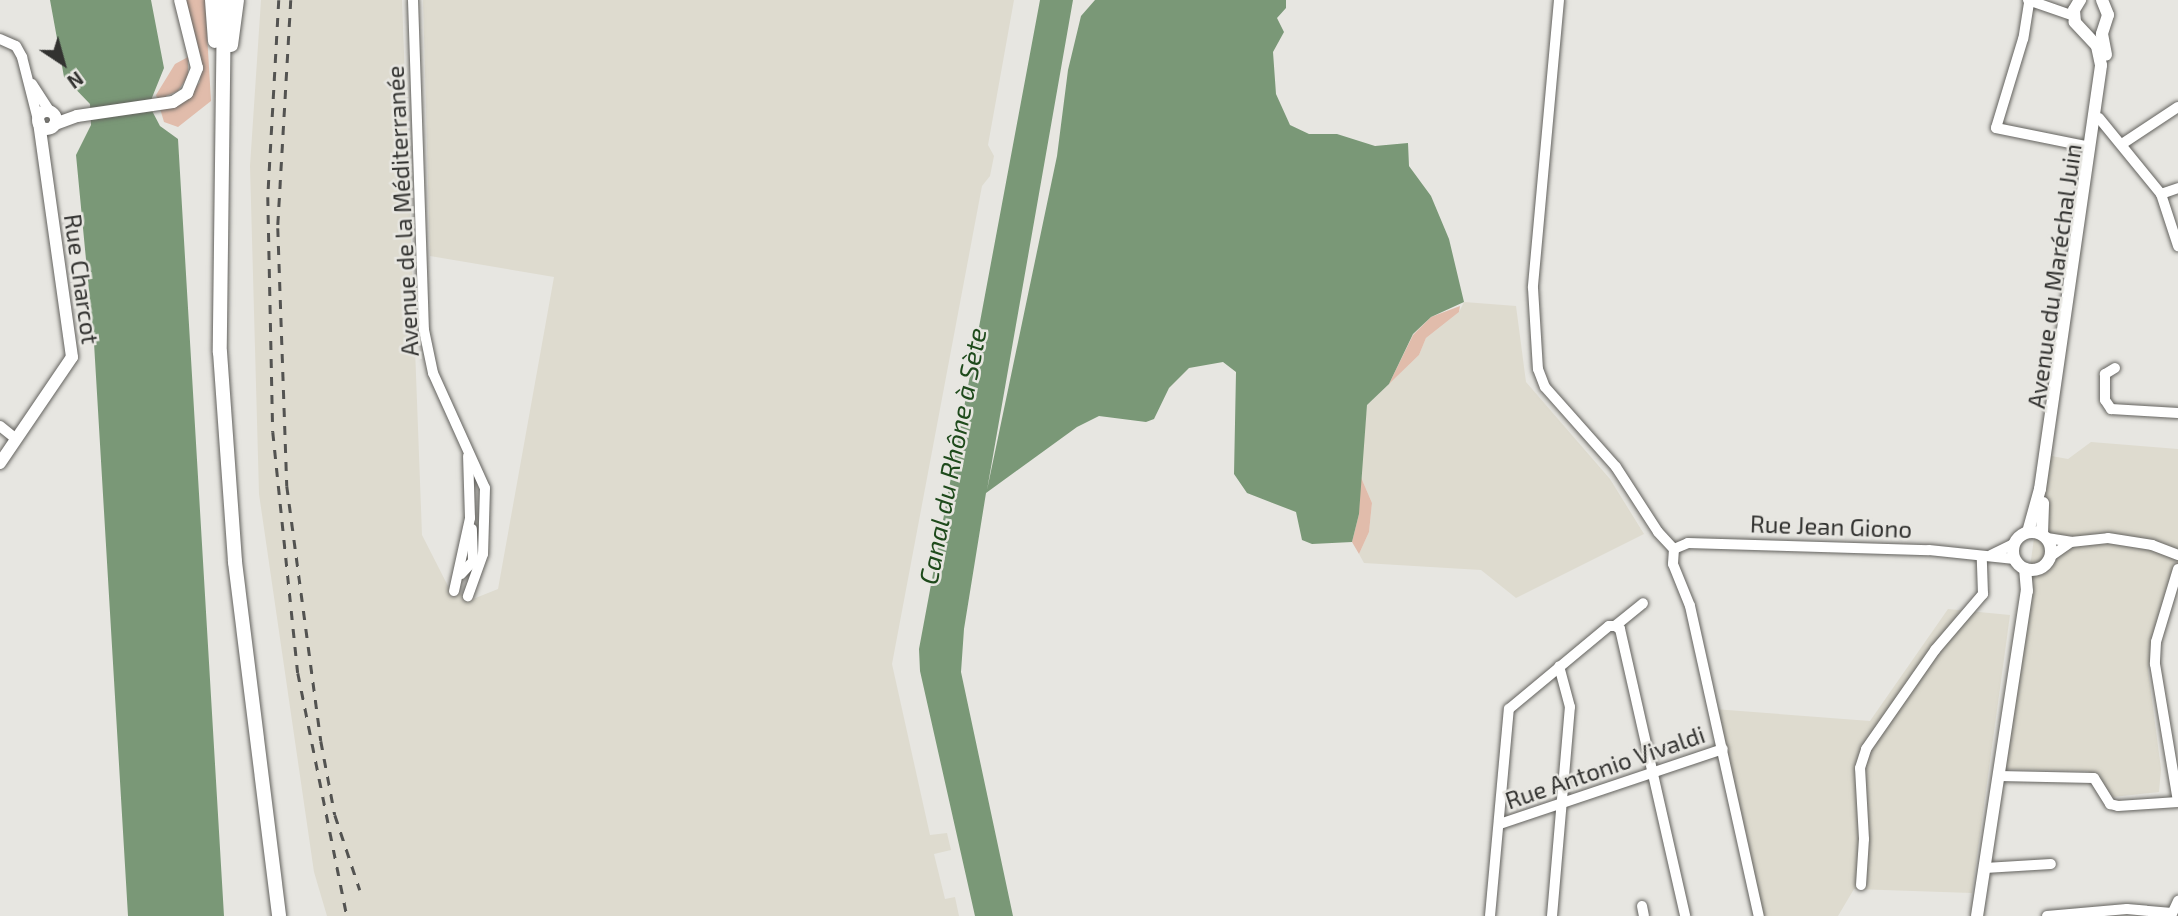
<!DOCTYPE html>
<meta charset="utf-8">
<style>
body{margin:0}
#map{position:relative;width:2178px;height:916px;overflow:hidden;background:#e7e6e1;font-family:"Exo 2",sans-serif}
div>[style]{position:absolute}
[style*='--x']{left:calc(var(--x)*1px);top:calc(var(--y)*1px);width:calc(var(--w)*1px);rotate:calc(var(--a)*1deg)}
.built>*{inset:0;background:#dedbcf}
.green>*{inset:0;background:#e1bcab}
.water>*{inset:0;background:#7a9877}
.roads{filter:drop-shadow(0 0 2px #63625e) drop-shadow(0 0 2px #63625e)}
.minor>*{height:10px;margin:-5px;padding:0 5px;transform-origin:5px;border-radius:5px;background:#fff}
.tertiary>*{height:12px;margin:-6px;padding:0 6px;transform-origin:6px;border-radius:6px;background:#fff}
.tertiary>.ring{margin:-6px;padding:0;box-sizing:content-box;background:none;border:12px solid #fff;border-radius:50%}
.secondary>*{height:12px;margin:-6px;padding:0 6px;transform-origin:6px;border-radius:6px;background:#fff}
.secondary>.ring{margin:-6px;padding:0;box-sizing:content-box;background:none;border:12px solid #fff;border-radius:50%}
.primary>*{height:14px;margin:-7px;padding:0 7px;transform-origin:7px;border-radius:7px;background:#fff}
.rail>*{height:2.5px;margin-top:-1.25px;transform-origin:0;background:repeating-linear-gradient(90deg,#535351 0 9px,transparent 0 18px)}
span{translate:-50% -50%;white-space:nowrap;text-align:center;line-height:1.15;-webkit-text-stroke:5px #e7e6e1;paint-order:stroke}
.street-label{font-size:24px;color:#323230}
.water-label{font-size:26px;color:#1e4a1b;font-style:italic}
.north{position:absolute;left:28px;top:28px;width:70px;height:70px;-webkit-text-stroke:5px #e7e6e1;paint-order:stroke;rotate:144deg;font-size:19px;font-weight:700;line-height:28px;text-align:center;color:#323230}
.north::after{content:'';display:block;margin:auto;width:24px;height:32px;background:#323230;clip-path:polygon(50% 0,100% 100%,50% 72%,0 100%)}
</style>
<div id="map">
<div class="built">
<div style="clip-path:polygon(261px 0,402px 0,422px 535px,449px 588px,473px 599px,498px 589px,554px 277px,430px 256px,423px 0,1014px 0,988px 145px,994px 156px,990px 176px,982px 186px,892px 664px,930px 835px,947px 833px,951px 850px,934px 854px,945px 899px,955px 897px,959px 916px,327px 916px,314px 872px,259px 494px,250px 166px)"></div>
<div style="clip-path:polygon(1464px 302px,1516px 306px,1526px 382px,1610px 479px,1644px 534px,1516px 598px,1481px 570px,1364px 563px,1359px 554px,1369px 532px,1372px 503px,1360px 475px,1367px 405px,1419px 355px,1426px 338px,1459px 312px)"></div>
<div style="clip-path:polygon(2091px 442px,2178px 449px,2178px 567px,2166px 591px,2148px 669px,2161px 769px,2159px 792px,2104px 798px,2088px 771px,2001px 769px,2046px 455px,2068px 459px)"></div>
<div style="clip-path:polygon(1948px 609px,2010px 615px,1972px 893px,1854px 889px,1838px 916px,1763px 916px,1714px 709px,1870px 721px)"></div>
</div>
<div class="green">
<div style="clip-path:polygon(186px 0,205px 0,211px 101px,178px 127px,164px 122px,156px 95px,175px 64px,188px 57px,188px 76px,178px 91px,166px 96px,168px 108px,185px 101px,200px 82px,201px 58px)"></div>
<div style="clip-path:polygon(1460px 306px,1459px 312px,1426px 338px,1419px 355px,1389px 384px,1413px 335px,1431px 317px)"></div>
<div style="clip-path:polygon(1360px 475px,1372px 503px,1369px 532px,1359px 554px,1352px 542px,1359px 514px)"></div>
</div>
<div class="water">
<div style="clip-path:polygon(50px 0,151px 0,164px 68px,149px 105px,160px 126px,178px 139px,224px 916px,128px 916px,94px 343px,76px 155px,91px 125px,90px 104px,64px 77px)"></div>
<div style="clip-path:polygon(1040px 0,1073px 0,987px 490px,1057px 156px,1068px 70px,1081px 16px,1095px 0,1286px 0,1286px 8px,1277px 18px,1284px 32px,1273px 52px,1276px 94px,1290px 125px,1309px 134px,1337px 134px,1375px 146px,1408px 143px,1409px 166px,1431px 196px,1449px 239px,1464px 302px,1431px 317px,1413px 334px,1389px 384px,1367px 405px,1359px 514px,1352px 542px,1312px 544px,1302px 540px,1296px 512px,1247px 493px,1234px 474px,1236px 372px,1223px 362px,1189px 368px,1169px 388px,1154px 419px,1146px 422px,1099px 416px,1077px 427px,986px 493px,964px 629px,961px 672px,1013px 916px,975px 916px,920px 671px,919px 649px)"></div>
</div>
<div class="roads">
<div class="minor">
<div style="--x:413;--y:0;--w:330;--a:88.1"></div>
<div style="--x:424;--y:330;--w:44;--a:78.2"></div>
<div style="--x:433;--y:373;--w:126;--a:65.7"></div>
<div style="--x:485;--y:488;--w:66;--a:91.7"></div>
<div style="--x:483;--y:554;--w:45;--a:109.7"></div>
<div style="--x:1559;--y:0;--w:289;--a:95.2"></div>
<div style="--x:1533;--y:288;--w:81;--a:86.5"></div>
<div style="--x:1538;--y:369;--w:19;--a:69"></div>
<div style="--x:1545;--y:387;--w:107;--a:48.4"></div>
<div style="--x:1616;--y:467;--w:77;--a:57.1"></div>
<div style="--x:1658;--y:532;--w:23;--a:47"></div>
<div style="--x:1674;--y:549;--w:15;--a:94"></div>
<div style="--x:1673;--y:564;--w:45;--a:68"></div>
<div style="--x:1690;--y:606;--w:318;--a:77.5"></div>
<div style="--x:2028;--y:0;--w:49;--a:19.2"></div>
<div style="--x:2029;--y:3;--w:36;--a:99"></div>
<div style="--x:2023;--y:39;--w:93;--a:106.9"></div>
<div style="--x:1996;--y:128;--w:96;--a:11.4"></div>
<div style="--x:0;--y:39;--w:17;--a:24"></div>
<div style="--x:16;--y:46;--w:13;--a:61"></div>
<div style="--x:22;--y:57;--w:65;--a:75.7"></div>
<div style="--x:32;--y:84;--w:33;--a:57"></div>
<div style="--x:2099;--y:118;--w:98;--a:50.8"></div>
<div style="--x:2161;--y:194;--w:55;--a:71.9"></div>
<div style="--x:2122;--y:144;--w:67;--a:-33.5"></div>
<div style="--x:2161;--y:194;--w:18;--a:-19"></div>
<div style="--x:2115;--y:368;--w:12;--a:149"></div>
<div style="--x:2105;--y:374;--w:26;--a:90"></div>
<div style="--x:2105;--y:400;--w:11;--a:56"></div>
<div style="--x:2111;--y:409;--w:67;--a:3.4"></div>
<div style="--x:0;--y:426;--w:21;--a:39"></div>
<div style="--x:2047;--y:538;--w:24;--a:9"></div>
<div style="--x:2071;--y:542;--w:37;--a:-6"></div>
<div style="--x:2108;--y:538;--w:45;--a:9"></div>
<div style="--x:2152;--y:545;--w:28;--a:21"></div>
<div style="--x:1674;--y:549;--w:15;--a:-23"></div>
<div style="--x:1688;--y:543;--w:241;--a:1.7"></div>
<div style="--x:1929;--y:550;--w:86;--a:6"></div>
<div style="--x:1991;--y:555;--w:25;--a:-26"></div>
<div style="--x:2051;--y:556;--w:24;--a:-35"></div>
<div style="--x:2178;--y:569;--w:76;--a:106.8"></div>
<div style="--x:2156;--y:642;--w:22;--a:93"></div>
<div style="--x:2155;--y:664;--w:139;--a:80.5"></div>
<div style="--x:461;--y:574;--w:18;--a:-47"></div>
<div style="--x:473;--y:561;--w:32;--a:-92"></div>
<div style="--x:454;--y:591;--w:75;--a:-77.6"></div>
<div style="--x:470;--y:518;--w:62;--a:-91.8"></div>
<div style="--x:1615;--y:626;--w:36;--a:-39"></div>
<div style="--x:1999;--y:776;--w:95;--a:1.2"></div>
<div style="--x:2094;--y:778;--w:31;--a:58"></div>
<div style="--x:2110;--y:804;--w:8;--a:14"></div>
<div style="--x:2118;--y:806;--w:60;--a:-3.8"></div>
<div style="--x:1500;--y:824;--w:235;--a:-18.6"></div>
<div style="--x:1985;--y:868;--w:66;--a:-3.5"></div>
<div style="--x:1861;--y:885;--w:46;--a:-86.3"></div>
<div style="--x:1864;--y:839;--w:71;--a:-93.2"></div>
<div style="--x:1860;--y:768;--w:20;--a:-72"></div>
<div style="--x:1866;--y:749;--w:121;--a:-55.1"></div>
<div style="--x:1935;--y:650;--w:74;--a:-49.4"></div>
<div style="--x:1983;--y:594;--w:37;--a:-92"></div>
<div style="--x:1642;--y:906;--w:10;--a:79"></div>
<div style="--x:1490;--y:916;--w:208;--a:-84.8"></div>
<div style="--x:1509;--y:709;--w:130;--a:-39.7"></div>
<div style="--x:1609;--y:626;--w:6;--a:0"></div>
<div style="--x:1615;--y:626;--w:6;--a:31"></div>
<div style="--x:1620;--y:629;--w:294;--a:77.2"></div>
<div style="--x:1552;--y:916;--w:210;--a:-85.1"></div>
<div style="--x:1570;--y:707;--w:42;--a:-105"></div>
<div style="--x:2047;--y:916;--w:80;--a:-5"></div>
<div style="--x:2127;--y:909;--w:45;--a:5.1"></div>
<div style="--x:2171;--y:916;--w:17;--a:-65"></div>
</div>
<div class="tertiary">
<div class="ring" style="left:38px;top:111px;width:6px;height:6px"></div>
<div style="--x:55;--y:124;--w:23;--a:-20"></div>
<div style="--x:77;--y:116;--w:97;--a:-8.3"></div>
<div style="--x:173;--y:102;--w:17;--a:-33"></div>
<div style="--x:187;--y:93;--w:27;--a:-68"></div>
<div style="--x:197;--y:68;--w:70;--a:-104"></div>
<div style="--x:0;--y:463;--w:128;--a:-55.8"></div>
<div style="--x:72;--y:357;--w:237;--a:-98"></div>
</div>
<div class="secondary">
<div style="--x:2102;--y:0;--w:16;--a:68"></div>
<div style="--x:2108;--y:15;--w:20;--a:108"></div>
<div style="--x:2102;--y:34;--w:21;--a:79"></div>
<div class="ring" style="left:2013px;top:532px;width:26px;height:26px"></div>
<div style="--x:2028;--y:532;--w:45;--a:-74.4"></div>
<div style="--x:2040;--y:489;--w:428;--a:-81.8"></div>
<div style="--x:2101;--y:65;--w:19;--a:-102"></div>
<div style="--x:2097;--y:46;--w:33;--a:-133"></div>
<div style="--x:2075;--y:22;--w:12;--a:-95"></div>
<div style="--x:2074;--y:10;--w:12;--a:-59"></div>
<div style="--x:2042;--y:534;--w:31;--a:-88"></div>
<div style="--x:1977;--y:916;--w:329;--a:-81.3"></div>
<div style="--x:2027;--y:591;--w:22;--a:-95"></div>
</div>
<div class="primary">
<div style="--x:212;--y:0;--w:41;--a:85.8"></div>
<div style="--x:224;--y:0;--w:352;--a:90.7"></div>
<div style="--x:220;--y:352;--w:211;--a:85.9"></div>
<div style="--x:235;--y:562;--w:357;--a:82.9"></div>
<div style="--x:231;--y:45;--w:45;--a:-82.4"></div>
</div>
</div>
<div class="rail">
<div style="--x:279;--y:0;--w:197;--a:93.2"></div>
<div style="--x:268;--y:197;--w:235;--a:88.8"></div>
<div style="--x:273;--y:432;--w:242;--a:84.1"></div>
<div style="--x:298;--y:673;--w:248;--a:78.6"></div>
<div style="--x:291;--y:0;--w:228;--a:93.3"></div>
<div style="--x:278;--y:228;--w:258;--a:88"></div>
<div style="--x:287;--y:486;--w:257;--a:82.4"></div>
<div style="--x:321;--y:741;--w:75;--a:79.3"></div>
<div style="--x:335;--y:815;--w:79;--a:71.6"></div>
</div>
<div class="street-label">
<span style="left:402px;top:211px;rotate:-93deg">Avenue de la Méditerranée</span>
<span style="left:2054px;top:276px;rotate:-82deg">Avenue du Maréchal Juin</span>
<span style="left:82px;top:279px;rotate:82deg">Rue Charcot</span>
<span style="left:1831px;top:526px;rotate:2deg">Rue Jean Giono</span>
<span style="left:1605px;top:767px;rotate:-19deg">Rue Antonio Vivaldi</span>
</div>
<div class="water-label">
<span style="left:952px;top:456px;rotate:-79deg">Canal du Rhône à Sète</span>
</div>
<div class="north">N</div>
</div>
